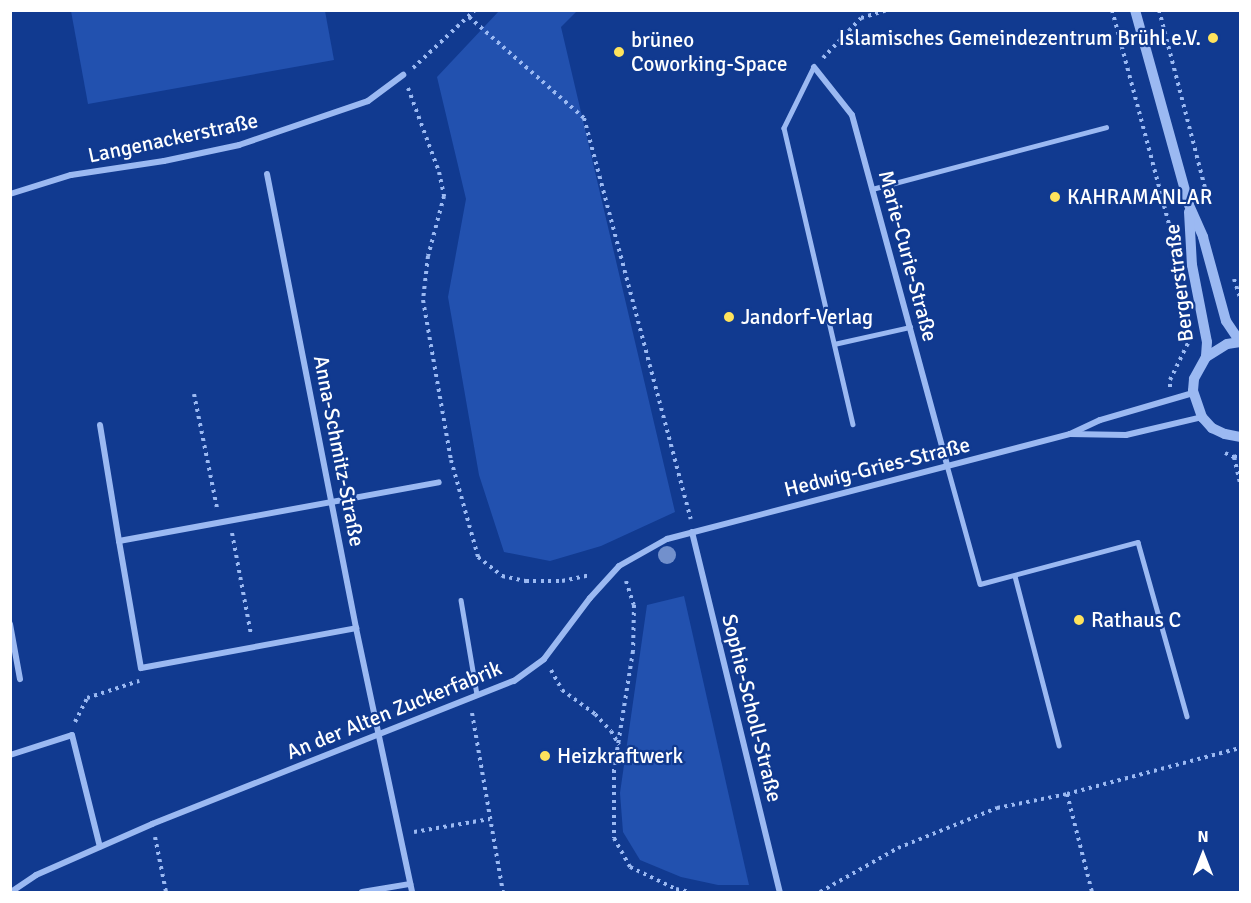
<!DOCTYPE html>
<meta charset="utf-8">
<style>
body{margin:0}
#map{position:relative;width:1251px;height:903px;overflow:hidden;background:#113a90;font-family:Signika,sans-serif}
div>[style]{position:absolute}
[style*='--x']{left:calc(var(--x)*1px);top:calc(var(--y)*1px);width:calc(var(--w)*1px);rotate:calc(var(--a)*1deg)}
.green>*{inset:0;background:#2251af}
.path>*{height:4px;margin-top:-2px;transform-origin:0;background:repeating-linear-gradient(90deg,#9bb9f2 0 3px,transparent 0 7.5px)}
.service>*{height:4.5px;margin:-2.25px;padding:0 2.25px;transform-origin:2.25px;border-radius:2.25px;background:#9bb9f2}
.minor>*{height:6px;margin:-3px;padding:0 3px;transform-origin:3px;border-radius:3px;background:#9bb9f2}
.tertiary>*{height:10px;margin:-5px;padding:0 5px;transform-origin:5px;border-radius:5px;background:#9bb9f2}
.trees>*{width:18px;height:18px;margin:-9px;border-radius:50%;background:#7290cc}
.dots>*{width:16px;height:16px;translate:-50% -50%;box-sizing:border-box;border:3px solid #113a90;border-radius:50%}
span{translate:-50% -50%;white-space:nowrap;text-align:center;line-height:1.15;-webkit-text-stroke:4.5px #113a90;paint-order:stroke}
.poi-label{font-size:21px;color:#fff}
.right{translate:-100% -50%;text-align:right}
.left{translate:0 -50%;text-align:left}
.street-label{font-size:21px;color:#fff}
.frame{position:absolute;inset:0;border:12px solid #fff;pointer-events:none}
.north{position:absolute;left:1173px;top:825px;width:60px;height:60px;-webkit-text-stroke:4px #113a90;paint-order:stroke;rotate:0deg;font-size:16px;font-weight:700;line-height:24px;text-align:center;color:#fff}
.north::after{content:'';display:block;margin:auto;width:21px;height:27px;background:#fff;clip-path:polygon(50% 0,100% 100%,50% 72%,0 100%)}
</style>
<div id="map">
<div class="green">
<div style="clip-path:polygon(71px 11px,325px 11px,334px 60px,88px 104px)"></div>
<div style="clip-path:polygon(499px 11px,577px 11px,561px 27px,675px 512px,601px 546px,550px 561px,504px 552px,479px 475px,448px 297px,466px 199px,437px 77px)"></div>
<div style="clip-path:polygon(684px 596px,749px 885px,718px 885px,681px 877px,640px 860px,623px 832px,620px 793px,647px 605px)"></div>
</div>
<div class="path">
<div style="--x:1112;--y:10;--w:234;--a:75.1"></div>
<div style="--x:1159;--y:10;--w:200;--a:75.5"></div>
<div style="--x:469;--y:17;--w:153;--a:41.3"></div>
<div style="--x:584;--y:118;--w:415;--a:75.1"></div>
<div style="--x:823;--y:58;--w:55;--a:-46.5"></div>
<div style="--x:861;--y:18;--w:28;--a:-17"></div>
<div style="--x:413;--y:68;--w:85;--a:-43.1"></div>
<div style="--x:408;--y:88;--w:90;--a:69.7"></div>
<div style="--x:439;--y:172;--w:25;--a:78"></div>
<div style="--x:444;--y:196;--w:62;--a:104.9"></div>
<div style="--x:428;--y:256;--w:44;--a:96.5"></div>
<div style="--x:423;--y:300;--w:162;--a:80.1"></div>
<div style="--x:451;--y:460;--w:101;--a:74.4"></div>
<div style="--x:478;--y:557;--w:31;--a:38"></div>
<div style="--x:502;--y:576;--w:25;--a:12"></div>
<div style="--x:526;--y:581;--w:36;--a:0"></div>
<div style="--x:562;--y:581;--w:29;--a:-12"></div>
<div style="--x:1234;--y:279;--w:20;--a:72"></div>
<div style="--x:1170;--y:387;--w:7;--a:-90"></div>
<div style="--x:1170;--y:380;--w:46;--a:-64"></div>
<div style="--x:194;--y:394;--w:116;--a:78.6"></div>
<div style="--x:1225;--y:453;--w:10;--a:24"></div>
<div style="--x:1234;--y:457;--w:6;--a:-18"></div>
<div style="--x:1234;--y:457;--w:28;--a:77"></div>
<div style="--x:232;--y:533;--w:104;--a:79.4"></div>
<div style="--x:626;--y:581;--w:25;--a:72"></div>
<div style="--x:634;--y:605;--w:46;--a:91.2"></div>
<div style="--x:633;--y:651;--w:121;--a:99.1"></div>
<div style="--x:614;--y:770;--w:68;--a:90"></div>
<div style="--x:614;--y:838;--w:33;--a:61"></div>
<div style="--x:630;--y:867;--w:51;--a:25.6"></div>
<div style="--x:676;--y:889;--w:14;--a:12"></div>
<div style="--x:551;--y:670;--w:23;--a:61"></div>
<div style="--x:562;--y:690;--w:41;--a:36"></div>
<div style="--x:595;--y:714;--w:23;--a:47"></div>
<div style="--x:611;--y:731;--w:16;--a:60"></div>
<div style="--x:472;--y:713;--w:182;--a:80.2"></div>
<div style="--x:75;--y:722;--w:27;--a:-63"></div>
<div style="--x:87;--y:698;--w:55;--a:-18.1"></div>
<div style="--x:1067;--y:794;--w:101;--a:75.7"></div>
<div style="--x:414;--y:832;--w:77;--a:-9.7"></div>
<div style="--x:155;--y:837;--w:56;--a:78.7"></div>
<div style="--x:820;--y:892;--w:90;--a:-29.4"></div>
<div style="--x:898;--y:848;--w:107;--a:-22"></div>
<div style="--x:997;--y:808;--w:71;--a:-11.3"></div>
<div style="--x:1067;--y:794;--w:179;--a:-14.9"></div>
</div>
<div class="service">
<div style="--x:814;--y:67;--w:68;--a:116.2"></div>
<div style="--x:784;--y:128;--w:304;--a:76.9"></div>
<div style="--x:872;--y:189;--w:242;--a:-14.8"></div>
<div style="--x:834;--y:344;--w:78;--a:-12.6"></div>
<div style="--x:947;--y:465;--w:123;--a:74.5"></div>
<div style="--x:980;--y:584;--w:163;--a:-14.9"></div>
<div style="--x:1138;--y:542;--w:181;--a:74.3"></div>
<div style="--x:1015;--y:576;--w:175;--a:75.4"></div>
<div style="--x:461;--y:600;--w:96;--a:80.4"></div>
</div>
<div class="minor">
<div style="--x:814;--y:67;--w:61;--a:51.6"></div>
<div style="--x:852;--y:115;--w:363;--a:74.8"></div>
<div style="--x:267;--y:174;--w:463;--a:78.9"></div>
<div style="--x:356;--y:628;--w:270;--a:78"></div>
<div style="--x:10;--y:194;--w:64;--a:-17.3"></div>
<div style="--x:71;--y:175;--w:94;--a:-8.6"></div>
<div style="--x:164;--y:161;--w:77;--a:-12"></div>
<div style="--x:239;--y:145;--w:136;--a:-18.8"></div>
<div style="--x:368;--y:101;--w:44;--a:-36.6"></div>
<div style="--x:1193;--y:393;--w:97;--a:163.8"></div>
<div style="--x:1100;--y:420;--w:33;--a:155"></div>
<div style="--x:1070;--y:434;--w:56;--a:1"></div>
<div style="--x:1126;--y:435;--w:78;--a:-13.3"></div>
<div style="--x:100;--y:425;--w:118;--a:80.7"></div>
<div style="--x:119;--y:541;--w:325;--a:-10.4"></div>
<div style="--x:692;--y:532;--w:371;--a:76.3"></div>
<div style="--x:119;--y:541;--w:129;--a:80.2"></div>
<div style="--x:141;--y:668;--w:219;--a:-10.5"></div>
<div style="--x:10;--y:624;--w:56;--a:79.7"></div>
<div style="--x:10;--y:755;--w:65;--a:-17.9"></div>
<div style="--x:72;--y:735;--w:115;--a:76"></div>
<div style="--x:11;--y:892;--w:30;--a:-34"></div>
<div style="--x:36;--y:875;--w:127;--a:-23.7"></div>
<div style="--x:152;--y:824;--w:389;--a:-21.6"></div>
<div style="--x:514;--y:681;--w:37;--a:-36"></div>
<div style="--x:544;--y:659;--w:76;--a:-53"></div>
<div style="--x:590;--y:598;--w:43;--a:-47.8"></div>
<div style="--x:619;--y:566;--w:55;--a:-29.4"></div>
<div style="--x:667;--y:539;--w:416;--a:-14.6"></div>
<div style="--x:362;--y:892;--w:49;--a:-9.5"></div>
</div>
<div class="tertiary">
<div style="--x:1135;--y:10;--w:202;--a:74.5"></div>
<div style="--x:1189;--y:205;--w:35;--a:66"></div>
<div style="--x:1203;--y:237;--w:87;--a:74.7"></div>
<div style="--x:1226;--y:321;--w:25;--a:56"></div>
<div style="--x:1189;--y:212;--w:53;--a:86.8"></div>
<div style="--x:1192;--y:265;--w:78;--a:79"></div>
<div style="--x:1207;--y:342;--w:15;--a:94"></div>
<div style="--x:1240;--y:342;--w:13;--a:171"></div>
<div style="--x:1227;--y:344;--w:25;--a:148"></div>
<div style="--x:1206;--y:357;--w:25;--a:119"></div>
<div style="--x:1194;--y:379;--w:12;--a:95"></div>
<div style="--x:1193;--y:391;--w:28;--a:71"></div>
<div style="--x:1202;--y:417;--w:15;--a:48"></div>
<div style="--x:1212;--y:428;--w:14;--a:25"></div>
<div style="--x:1225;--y:434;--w:15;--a:11"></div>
</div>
<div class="trees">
<div style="left:667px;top:555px"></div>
</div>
<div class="dots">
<div style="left:1213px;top:38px;background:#ffe35c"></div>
<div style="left:619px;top:52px;background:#ffe35c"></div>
<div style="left:1055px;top:197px;background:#ffe35c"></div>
<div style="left:729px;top:317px;background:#ffe35c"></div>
<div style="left:1079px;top:620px;background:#ffe35c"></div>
<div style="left:545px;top:756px;background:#ffe35c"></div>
</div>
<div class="poi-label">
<span class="right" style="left:1201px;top:38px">Islamisches Gemeindezentrum Brühl e.V.</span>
<span class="left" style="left:631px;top:52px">brüneo<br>Coworking-Space</span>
<span class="left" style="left:1067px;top:197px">KAHRAMANLAR</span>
<span class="left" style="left:741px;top:317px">Jandorf-Verlag</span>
<span class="left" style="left:1091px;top:620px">Rathaus C</span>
<span class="left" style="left:557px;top:756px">Heizkraftwerk</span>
</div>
<div class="street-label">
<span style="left:173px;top:138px;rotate:-12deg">Langenackerstraße</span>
<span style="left:908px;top:256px;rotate:75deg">Marie-Curie-Straße</span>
<span style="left:1179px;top:283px;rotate:-97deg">Bergerstraße</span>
<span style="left:339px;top:451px;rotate:79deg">Anna-Schmitz-Straße</span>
<span style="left:877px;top:467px;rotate:-14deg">Hedwig-Gries-Straße</span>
<span style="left:752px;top:708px;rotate:76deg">Sophie-Scholl-Straße</span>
<span style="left:394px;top:710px;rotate:-22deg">An der Alten Zuckerfabrik</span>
</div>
<div class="frame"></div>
<div class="north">N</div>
</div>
